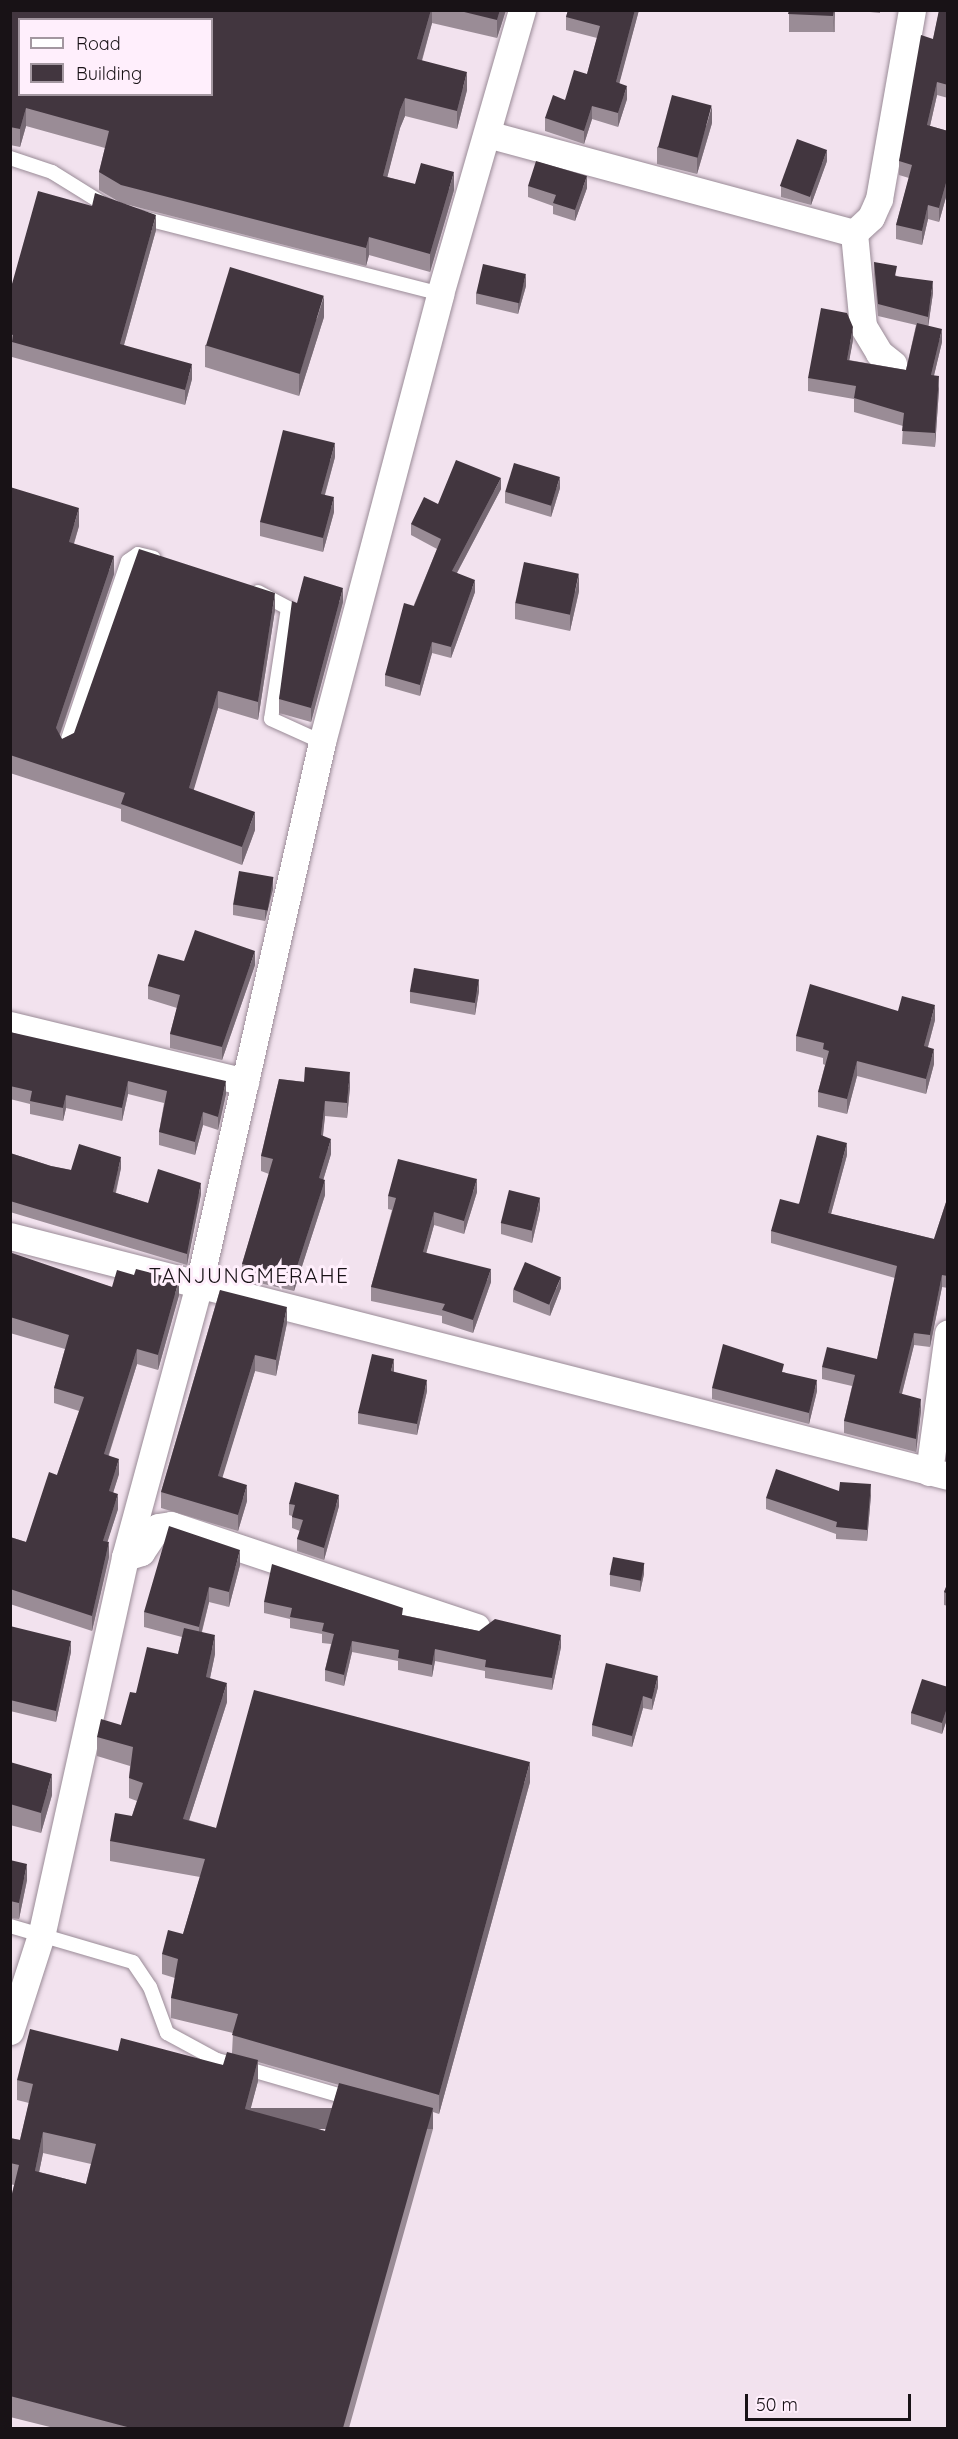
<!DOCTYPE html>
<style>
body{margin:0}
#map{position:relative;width:958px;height:2439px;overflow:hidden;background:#f2e2ee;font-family:Quicksand,sans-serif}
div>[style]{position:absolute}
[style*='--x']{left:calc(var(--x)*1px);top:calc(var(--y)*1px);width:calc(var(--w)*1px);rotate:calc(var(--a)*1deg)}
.roads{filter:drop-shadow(0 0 2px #9a8b97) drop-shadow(0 0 2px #9a8b97)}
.service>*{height:14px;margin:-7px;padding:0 7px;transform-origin:7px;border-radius:7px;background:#fff}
.minor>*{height:27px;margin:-13.5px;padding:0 13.5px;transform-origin:13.5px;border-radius:13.5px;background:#fff}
.wall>*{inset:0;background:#9a8c96;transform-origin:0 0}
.shaded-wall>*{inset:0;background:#776a74;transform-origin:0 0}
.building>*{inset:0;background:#42363f;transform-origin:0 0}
span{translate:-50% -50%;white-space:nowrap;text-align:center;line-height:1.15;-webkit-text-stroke:6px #ffeffc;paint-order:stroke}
.quarter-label{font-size:21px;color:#181216;letter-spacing:1.5px}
.frame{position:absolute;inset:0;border:12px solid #181216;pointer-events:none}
.legend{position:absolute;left:18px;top:18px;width:195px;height:78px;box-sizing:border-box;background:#ffeffc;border:2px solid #a397a0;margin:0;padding:8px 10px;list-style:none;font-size:18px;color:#181216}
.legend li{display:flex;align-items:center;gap:12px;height:30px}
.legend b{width:30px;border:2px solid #a397a0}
.scale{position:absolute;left:745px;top:2394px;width:166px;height:27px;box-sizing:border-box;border:3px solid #181216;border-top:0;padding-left:8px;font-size:18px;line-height:21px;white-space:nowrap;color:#181216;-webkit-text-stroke:4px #ffeffc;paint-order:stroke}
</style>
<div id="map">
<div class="roads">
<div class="service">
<div style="--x:10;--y:158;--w:44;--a:18.4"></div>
<div style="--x:52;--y:172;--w:68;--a:31.8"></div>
<div style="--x:139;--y:217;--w:311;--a:14.3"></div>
<div style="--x:258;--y:592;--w:34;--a:28"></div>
<div style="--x:288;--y:608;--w:112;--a:98.7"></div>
<div style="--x:271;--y:719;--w:56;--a:24.3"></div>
<div style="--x:65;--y:748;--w:197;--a:-71.4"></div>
<div style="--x:128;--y:561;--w:12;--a:-35"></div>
<div style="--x:138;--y:554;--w:16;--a:14"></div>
<div style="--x:10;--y:1926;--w:128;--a:16.3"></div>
<div style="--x:133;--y:1962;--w:30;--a:56"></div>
<div style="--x:150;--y:1987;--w:49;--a:69.7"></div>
<div style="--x:167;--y:2033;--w:57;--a:28.4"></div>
<div style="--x:217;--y:2060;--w:141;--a:16.1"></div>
</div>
<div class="minor">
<div style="--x:487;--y:134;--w:380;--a:15.1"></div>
<div style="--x:854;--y:233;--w:23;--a:-43"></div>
<div style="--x:871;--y:217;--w:20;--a:-66"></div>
<div style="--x:879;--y:199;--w:192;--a:-80.1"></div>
<div style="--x:854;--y:233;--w:93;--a:84.5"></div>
<div style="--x:863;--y:326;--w:31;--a:59"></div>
<div style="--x:879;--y:353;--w:18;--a:38"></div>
<div style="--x:10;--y:1025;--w:242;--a:13.6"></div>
<div style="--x:10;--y:1236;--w:968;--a:14.35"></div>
<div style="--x:929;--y:1472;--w:140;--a:-82.2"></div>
<div style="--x:125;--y:1557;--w:17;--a:-17"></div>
<div style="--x:141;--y:1552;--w:30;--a:-56"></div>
<div style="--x:158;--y:1527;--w:13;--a:-9"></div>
<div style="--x:171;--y:1525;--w:322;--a:18.5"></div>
<div style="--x:10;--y:2031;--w:104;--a:-72.1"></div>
<div style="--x:42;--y:1932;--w:384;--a:-77.5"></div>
<div style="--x:125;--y:1557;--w:283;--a:-74.8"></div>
<div style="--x:199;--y:1284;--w:556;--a:-77.21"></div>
<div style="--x:322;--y:742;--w:463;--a:-75.2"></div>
<div style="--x:440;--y:294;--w:296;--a:-73.9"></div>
</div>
</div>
<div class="wall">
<div style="clip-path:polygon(10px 10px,506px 10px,497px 38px,432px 23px,422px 61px,467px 90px,457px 129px,405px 116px,400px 128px,387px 177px,415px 184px,454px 190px,430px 272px,369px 255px,366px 266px,121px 203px,99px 190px,99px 172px,105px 148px,26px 126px,20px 147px,10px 145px)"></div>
<div style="clip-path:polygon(568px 10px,639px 10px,619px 83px,627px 99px,618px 127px,592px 119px,584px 144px,545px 131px,545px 118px,565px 100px,587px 74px,597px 38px,566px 30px,566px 17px)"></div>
<div style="left:789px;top:10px;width:46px;height:22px"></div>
<div style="clip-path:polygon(850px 10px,880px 10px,880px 13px)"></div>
<div style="clip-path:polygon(933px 10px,948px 10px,948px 98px,937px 95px,930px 126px,948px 131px,948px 190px,939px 222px,928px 219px,922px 245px,896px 239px,896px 225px,909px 178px,899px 175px,899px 161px,933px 39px,939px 12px)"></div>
<div style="clip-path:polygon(712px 123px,697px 174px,657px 164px,657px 147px)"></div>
<div style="clip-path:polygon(827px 161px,811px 205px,781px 197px,781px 186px)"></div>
<div style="clip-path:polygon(528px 186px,587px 188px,575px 221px,553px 214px,553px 206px,528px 197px)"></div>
<div style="clip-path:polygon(156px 230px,124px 345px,192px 379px,185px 405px,12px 357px,12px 350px,10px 349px,10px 291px)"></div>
<div style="clip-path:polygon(874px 262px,897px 276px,933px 293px,928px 326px,942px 342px,934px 375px,939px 389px,935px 447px,902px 444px,903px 426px,854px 412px,854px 399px,808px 391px,808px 378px,853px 340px,849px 360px,906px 370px,916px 325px,878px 316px,874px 274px)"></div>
<div style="clip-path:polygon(526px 286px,518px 314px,476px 304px,476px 293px)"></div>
<div style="clip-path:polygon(324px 317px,299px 396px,205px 367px,205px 345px)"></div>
<div style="clip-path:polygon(335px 457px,325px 495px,334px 512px,323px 552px,260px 536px,260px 522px)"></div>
<div style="clip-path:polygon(10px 487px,79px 526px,74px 544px,114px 574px,60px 735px,62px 739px,74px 733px,275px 610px,258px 720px,218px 708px,193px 790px,255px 830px,242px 865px,121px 821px,121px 809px,10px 773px)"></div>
<div style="clip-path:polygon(560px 488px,551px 517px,505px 503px,505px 492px)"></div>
<div style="clip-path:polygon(501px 489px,457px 573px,475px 592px,451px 658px,432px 653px,420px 696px,385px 686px,385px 675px,437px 549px,411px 535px,411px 524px,438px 504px)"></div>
<div style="clip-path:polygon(579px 591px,570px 631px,515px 619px,515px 603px)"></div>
<div style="clip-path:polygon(343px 602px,311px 722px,279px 713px,279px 699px,297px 603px)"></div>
<div style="clip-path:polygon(273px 889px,265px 921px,233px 915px,233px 904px)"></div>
<div style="clip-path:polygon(184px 961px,255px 965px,222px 1060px,170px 1048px,170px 1034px,177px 1008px,148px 999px,148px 986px)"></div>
<div style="clip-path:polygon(479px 991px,475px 1015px,410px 1003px,410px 992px)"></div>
<div style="clip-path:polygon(898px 1011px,935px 1020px,928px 1047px,934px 1064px,926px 1094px,857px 1076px,847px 1114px,818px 1107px,818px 1092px,825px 1065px,823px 1064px,823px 1058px,796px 1051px,796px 1036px)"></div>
<div style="clip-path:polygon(10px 1032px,226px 1094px,218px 1130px,203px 1125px,195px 1155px,159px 1145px,159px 1132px,164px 1103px,128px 1094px,122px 1121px,66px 1108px,63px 1121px,30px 1114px,30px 1104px,10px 1099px)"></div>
<div style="clip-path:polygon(279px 1079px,350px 1087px,347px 1118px,325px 1116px,323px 1136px,331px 1154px,323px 1180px,325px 1195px,294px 1291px,242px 1279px,242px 1264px,269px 1174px,261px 1171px,261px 1156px)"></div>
<div style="clip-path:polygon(10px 1153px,51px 1166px,71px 1170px,121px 1168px,116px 1193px,148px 1203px,201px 1194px,187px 1265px,10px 1212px)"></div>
<div style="clip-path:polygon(847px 1155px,831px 1214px,934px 1239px,948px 1196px,948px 1288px,942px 1287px,930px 1347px,914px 1345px,902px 1394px,921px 1411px,916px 1452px,844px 1433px,844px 1421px,852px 1386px,822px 1379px,822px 1367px,877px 1359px,895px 1278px,771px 1243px,771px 1231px)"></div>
<div style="clip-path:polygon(477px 1192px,464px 1234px,434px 1225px,426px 1253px,491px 1282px,473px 1333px,442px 1323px,442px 1316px,371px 1301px,371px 1287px,392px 1210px,388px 1209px,388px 1196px)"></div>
<div style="clip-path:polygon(540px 1209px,532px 1243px,501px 1234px,501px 1223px)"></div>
<div style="clip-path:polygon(10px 1258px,112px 1287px,179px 1295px,158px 1370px,137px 1364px,109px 1455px,119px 1474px,113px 1492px,118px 1509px,107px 1542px,109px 1557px,92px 1631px,10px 1604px,10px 1537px,26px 1542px,57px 1475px,79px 1411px,54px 1403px,54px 1388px,65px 1349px,10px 1333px)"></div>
<div style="clip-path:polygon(561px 1288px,550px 1316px,513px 1302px,513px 1290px)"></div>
<div style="clip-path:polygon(220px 1290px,287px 1323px,276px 1376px,255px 1371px,222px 1477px,247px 1501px,238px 1531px,161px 1508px,161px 1492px)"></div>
<div style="clip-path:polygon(393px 1372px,427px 1391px,417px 1435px,358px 1424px,358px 1413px)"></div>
<div style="clip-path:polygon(784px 1372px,817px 1391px,809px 1424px,712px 1399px,712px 1388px)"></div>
<div style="clip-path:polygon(871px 1495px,867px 1541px,836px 1539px,836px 1534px,766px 1509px,766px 1498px)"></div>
<div style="clip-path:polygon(289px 1504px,339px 1506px,324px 1560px,297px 1551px,297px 1539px,300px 1531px,292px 1528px,292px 1516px,289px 1515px)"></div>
<div style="clip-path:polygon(evenodd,240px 1565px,229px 1607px,209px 1602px,202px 1632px,215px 1654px,210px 1678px,227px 1702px,189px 1820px,216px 1828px,530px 1782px,439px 2114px,433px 2112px,433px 2129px,349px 2428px,54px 2428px,10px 2417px,10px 2202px,14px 2185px,10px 2184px,10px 2138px,20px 2140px,29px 2103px,17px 2100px,17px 2080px,118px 2051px,223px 2065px,232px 2053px,233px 2033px,171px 2018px,171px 1998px,175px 1978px,162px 1974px,162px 1954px,183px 1934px,200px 1877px,110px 1861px,110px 1841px,132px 1816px,137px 1801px,129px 1798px,129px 1778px,130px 1766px,97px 1756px,97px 1737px,121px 1725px,136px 1693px,178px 1654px,182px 1637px,144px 1627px,144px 1612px,240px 1565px,258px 2062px,339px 2085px,325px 2131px,250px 2110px,258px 2081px,258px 2062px,240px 1565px,43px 2153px,91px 2164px,86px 2184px,39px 2172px,43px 2153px)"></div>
<div style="clip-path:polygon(644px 1574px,640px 1592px,610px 1586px,610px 1575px)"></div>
<div style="clip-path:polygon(948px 1582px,948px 1606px,944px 1605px,944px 1592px)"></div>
<div style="clip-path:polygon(264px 1602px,403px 1615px,479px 1631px,561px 1647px,552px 1690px,485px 1678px,485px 1671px,435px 1661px,432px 1677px,398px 1670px,398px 1661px,352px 1652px,344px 1686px,325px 1681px,325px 1670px,331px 1644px,322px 1643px,322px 1634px,290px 1628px,290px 1619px,264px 1613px)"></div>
<div style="clip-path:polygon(10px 1626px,71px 1652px,56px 1722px,10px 1711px)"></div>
<div style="clip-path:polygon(658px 1687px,652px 1710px,643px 1708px,632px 1747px,592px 1736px,592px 1725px)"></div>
<div style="clip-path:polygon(948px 1687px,948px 1716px,942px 1734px,911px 1724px,911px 1713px)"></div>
<div style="clip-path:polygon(10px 1762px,52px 1795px,41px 1833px,10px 1825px)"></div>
<div style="clip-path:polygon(10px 1860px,27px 1880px,19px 1919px,10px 1918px)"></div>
</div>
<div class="shaded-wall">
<div style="clip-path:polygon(431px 10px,432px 10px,432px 23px,417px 77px,417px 59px)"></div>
<div style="clip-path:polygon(500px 10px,506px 10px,497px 38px,497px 20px)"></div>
<div style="clip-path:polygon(635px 10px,639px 10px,616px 96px,616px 82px)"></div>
<div style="clip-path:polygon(834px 10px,835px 10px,833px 34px)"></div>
<div style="clip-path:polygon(467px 72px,467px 90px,457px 129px,457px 111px)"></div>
<div style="clip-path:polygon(937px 82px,937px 95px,927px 139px,927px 125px)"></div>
<div style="clip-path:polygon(627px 86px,627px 99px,618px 127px,618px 113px)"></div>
<div style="clip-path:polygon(405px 98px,405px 116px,400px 128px,383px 194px,383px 176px,400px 110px)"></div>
<div style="clip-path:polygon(592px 106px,592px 119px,584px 144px,584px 131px)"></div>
<div style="clip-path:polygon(712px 106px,712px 123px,697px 174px,697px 158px)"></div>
<div style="clip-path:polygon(26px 108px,26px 126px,20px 147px,20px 129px)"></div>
<div style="clip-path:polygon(827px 150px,827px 161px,811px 205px,811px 194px)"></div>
<div style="clip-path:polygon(454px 172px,454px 190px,430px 272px,430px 254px)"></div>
<div style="clip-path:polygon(587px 176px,587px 188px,575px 221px,575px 210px)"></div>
<div style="clip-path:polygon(948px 176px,948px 190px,939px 222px,939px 208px)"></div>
<div style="clip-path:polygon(928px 205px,928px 219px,922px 245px,922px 231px)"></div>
<div style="clip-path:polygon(156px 215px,156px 230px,120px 359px,120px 344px)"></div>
<div style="clip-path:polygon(369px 237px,369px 255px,366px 266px,366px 248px)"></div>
<div style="clip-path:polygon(526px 274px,526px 286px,518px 314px,518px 303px)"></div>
<div style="clip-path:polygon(933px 281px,933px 293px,928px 328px,928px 317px)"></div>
<div style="clip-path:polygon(324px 296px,324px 317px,299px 396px,299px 375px)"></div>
<div style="clip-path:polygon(853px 327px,853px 340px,847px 373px,847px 360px)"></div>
<div style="clip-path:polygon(942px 329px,942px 342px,931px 388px,931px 375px)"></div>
<div style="clip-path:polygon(192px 364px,192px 379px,185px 405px,185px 390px)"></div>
<div style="clip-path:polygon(939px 376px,939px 389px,935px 447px,935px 433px)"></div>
<div style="clip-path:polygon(335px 443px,335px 457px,321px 508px,321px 494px)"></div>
<div style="clip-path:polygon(560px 477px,560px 488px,551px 517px,551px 506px)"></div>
<div style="clip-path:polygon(501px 478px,501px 489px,452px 582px,452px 571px)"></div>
<div style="clip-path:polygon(334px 497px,334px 512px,323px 552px,323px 538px)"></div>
<div style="clip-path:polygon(79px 508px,79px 526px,69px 559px,69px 542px)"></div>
<div style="clip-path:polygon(114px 556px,114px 574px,56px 745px,56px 728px)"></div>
<div style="clip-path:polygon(579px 574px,579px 591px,570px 631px,570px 615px)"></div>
<div style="clip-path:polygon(475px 580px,475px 592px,451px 658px,451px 647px)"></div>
<div style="clip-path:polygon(343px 588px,343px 602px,311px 722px,311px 708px)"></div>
<div style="clip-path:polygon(275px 593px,275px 610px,258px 720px,258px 702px)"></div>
<div style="clip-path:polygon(432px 642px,432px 653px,420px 696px,420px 685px)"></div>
<div style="clip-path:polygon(218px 691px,218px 708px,189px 806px,189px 788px)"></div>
<div style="clip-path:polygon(255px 812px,255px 830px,242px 865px,242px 847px)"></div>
<div style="clip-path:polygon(273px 877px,273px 889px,265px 921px,265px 910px)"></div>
<div style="clip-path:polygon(255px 951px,255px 965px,222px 1060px,222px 1047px)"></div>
<div style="clip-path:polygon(479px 979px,479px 991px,475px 1015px,475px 1003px)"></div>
<div style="clip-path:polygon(935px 1005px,935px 1020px,924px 1061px,924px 1046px)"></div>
<div style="clip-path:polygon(934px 1049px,934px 1064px,926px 1094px,926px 1079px)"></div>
<div style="clip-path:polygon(857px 1061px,857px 1076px,847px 1114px,847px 1099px)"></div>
<div style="clip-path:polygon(350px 1072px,350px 1087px,347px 1118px,347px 1103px)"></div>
<div style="clip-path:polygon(128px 1081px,128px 1094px,122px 1121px,122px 1108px)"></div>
<div style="clip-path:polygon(226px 1081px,226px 1094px,218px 1130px,218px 1117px)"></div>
<div style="clip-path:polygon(66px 1095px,66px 1108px,63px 1121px,63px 1108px)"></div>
<div style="clip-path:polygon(325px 1101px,325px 1116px,321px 1151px,321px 1135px)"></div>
<div style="clip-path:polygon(203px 1112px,203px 1125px,195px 1155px,195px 1142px)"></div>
<div style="clip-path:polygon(331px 1139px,331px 1154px,319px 1194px,319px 1178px)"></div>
<div style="clip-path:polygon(847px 1143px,847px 1155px,828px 1225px,828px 1213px)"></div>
<div style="clip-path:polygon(121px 1157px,121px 1168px,113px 1203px,113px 1192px)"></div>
<div style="clip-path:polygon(477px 1179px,477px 1192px,464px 1234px,464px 1221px)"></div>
<div style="clip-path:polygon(325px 1180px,325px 1195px,294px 1291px,294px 1276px)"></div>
<div style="clip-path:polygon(201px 1183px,201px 1194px,187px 1265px,187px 1254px)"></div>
<div style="clip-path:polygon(540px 1198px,540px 1209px,532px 1243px,532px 1231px)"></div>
<div style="clip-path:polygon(434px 1212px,434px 1225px,423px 1265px,423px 1252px)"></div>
<div style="clip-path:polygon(491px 1269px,491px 1282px,473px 1333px,473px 1320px)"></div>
<div style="clip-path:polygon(942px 1275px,942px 1287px,930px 1347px,930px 1335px)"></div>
<div style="clip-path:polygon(561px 1277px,561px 1288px,550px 1316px,550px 1305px)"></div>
<div style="clip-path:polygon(179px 1280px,179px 1295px,158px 1370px,158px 1355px)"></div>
<div style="clip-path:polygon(287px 1307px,287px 1323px,276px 1376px,276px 1360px)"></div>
<div style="clip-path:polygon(914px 1333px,914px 1345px,899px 1405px,899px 1393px)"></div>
<div style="clip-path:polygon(137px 1349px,137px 1364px,104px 1469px,104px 1454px)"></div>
<div style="clip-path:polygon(255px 1355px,255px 1371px,218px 1492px,218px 1476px)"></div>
<div style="clip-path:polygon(394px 1359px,394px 1371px,391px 1383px,391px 1371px)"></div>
<div style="clip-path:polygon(427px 1380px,427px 1391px,417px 1435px,417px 1424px)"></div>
<div style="clip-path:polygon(817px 1380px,817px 1391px,809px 1424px,809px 1413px)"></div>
<div style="clip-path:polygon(921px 1399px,921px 1411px,916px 1452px,916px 1439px)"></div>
<div style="clip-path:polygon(119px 1459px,119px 1474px,109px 1506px,109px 1491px)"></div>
<div style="clip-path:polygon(871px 1484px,871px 1495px,867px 1541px,867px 1530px)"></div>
<div style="clip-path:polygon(247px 1485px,247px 1501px,238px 1531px,238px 1515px)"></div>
<div style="clip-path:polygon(118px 1494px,118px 1509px,103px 1556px,103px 1541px)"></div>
<div style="clip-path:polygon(339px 1495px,339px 1506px,324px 1560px,324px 1548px)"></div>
<div style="clip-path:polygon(109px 1542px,109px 1557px,92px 1631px,92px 1616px)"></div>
<div style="clip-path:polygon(240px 1550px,240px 1565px,229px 1607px,229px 1592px)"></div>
<div style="clip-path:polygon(644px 1563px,644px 1574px,640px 1592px,640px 1581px)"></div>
<div style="clip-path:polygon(209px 1587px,209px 1602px,199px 1642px,199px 1627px)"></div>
<div style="clip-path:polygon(215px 1635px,215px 1654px,206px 1697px,206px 1677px)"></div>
<div style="clip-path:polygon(561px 1635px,561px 1647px,552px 1690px,552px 1678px)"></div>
<div style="clip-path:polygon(71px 1641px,71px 1652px,56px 1722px,56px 1711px)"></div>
<div style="clip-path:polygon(352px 1641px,352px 1652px,344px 1686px,344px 1675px)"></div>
<div style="clip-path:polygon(435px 1649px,435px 1661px,432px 1677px,432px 1665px)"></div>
<div style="clip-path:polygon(658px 1676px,658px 1687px,652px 1710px,652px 1699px)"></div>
<div style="clip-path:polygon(227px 1683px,227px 1702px,183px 1839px,183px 1819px)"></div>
<div style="clip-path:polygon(643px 1696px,643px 1708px,632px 1747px,632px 1736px)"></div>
<div style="clip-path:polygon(948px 1705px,948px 1716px,942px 1734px,942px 1723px)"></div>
<div style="clip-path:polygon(530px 1762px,530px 1782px,439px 2114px,439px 2095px)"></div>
<div style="clip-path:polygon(52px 1774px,52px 1795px,41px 1833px,41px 1813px)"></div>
<div style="clip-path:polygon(27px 1864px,27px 1880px,19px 1919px,19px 1903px)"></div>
<div style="clip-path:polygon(258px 2060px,258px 2081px,245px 2130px,245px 2109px)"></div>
<div style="left:433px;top:2108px;width:21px;height:332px;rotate:90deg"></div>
<div style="clip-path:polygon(43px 2132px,43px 2153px,35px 2192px,35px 2171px)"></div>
</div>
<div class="building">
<div style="clip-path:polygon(evenodd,10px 10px,431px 10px,417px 59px,467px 72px,457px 111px,405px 98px,400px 110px,383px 176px,415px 184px,421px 163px,454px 172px,430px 254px,369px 237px,366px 248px,121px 185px,99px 172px,109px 131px,26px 108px,20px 129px,10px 127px,10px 10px,20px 20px,212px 20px,212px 94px,20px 94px,20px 20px)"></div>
<div style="clip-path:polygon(456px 10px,500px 10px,497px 20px)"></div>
<div style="clip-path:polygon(568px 10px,635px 10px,616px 82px,627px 86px,618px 113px,592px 106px,584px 131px,545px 118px,553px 95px,565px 100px,574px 70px,587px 74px,600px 26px,566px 17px)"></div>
<div style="clip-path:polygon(789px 10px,834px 10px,833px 16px,788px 14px)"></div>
<div style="clip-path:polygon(939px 10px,948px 10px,948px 85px,937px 82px,927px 125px,948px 131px,948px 176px,939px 208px,928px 205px,922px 231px,896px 225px,912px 165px,899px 161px,921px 35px,933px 39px)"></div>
<div style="left:672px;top:95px;width:41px;height:54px;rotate:15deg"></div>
<div style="left:797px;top:139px;width:32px;height:50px;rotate:20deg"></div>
<div style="clip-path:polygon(536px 161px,587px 176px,575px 210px,553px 203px,556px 195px,528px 186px)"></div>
<div style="clip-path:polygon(38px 191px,92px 206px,95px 193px,156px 215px,120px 344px,192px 364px,185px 390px,12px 342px,13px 335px,10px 334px,10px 291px)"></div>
<div style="clip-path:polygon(874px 262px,897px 266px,895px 276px,933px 281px,928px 317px,878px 304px)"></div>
<div style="left:483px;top:264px;width:44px;height:30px;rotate:13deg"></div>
<div style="left:230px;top:267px;width:98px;height:82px;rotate:17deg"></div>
<div style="clip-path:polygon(821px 308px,847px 313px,853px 327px,847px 360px,906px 370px,917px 323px,942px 329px,931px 375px,939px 376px,935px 433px,902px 431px,904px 413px,854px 398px,856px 386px,808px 378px)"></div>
<div style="clip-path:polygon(283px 430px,335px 443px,321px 494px,334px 497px,323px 538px,260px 522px)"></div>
<div style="clip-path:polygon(456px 460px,501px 478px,452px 571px,475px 580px,451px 647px,432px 642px,420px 685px,385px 675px,404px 603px,414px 606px,441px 539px,411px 524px,424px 497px,438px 504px)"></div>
<div style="left:514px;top:463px;width:48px;height:30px;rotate:17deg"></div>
<div style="clip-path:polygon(10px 487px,79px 508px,69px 542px,114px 556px,56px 728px,62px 739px,74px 733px,139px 549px,275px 593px,258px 702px,218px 691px,189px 788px,255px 812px,242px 847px,121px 804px,125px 793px,10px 755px)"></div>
<div style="left:524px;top:562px;width:56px;height:42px;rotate:12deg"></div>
<div style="clip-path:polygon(304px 576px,343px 588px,311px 708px,279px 699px,292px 601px,297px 603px)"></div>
<div style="left:239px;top:871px;width:35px;height:34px;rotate:10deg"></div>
<div style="clip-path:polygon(195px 930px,255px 951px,222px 1047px,170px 1034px,180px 995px,148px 986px,158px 954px,184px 961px)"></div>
<div style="left:414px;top:968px;width:66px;height:24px;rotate:10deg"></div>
<div style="clip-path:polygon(810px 984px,898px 1011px,902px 996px,935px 1005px,924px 1046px,934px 1049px,926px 1079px,857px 1061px,847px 1099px,818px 1092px,829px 1051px,823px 1049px,824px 1043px,796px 1036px)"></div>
<div style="clip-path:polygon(10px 1032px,226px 1081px,218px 1117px,203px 1112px,195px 1142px,159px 1132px,167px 1091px,128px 1081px,122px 1108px,66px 1095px,63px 1108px,30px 1101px,32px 1091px,10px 1086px)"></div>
<div style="clip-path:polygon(305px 1067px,350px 1072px,347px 1103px,325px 1101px,321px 1135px,331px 1139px,319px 1178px,325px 1180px,294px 1276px,242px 1264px,273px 1159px,261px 1156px,279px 1079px,304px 1082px)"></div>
<div style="clip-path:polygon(817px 1135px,847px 1143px,828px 1213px,934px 1239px,948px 1196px,948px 1276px,942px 1275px,930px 1335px,914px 1333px,899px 1393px,921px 1399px,916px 1439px,844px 1421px,855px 1375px,822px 1367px,827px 1347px,877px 1359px,897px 1266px,771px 1231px,780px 1199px,799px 1204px)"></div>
<div style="clip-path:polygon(79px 1144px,121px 1157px,113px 1192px,148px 1203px,158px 1169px,201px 1183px,187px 1254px,10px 1201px,10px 1153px,51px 1166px,71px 1170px)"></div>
<div style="clip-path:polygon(398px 1159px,477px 1179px,464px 1221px,434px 1212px,423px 1252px,491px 1269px,473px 1320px,442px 1310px,445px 1304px,371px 1287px,396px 1198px,388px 1196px)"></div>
<div style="left:509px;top:1190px;width:32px;height:34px;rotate:14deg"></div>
<div style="clip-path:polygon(12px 1253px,112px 1287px,117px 1270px,134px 1275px,136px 1269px,179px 1280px,158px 1355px,137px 1349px,104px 1454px,119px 1459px,109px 1491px,118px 1494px,103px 1541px,109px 1542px,92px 1616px,10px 1589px,10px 1537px,26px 1542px,49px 1472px,57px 1475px,84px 1397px,54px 1388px,69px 1335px,10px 1317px,10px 1258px)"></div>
<div style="left:525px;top:1262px;width:39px;height:30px;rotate:23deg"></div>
<div style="clip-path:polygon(220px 1290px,287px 1307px,276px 1360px,255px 1355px,218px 1476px,247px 1485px,238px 1515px,161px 1492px)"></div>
<div style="clip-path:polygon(723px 1344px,784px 1364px,782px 1372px,817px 1380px,809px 1413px,712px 1388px)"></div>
<div style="clip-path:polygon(372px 1354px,394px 1359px,391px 1371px,427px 1380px,417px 1424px,358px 1413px)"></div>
<div style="clip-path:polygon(776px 1469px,839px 1491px,840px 1482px,871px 1484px,867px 1530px,836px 1527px,837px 1522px,766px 1498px)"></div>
<div style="clip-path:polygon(295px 1482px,339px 1495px,324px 1548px,297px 1539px,303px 1520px,292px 1517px,295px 1505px,289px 1504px)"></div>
<div style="clip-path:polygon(169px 1526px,240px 1550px,229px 1592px,209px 1587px,199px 1627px,144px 1612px)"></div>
<div style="left:613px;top:1557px;width:32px;height:18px;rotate:11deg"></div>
<div style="clip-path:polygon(272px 1564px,403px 1608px,402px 1615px,479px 1631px,495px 1619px,561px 1635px,552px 1678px,485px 1667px,486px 1660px,435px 1649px,432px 1665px,398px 1658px,399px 1650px,352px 1641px,344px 1675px,325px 1670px,334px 1634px,322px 1631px,324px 1623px,290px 1617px,292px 1608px,264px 1602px)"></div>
<div style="clip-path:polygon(948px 1582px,948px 1594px,944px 1592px)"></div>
<div style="clip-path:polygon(10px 1626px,71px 1641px,56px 1711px,10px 1700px)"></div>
<div style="clip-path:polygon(184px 1628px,215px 1635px,206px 1677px,227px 1683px,183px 1819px,216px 1828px,254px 1690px,530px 1762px,439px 2095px,232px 2035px,238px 2014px,171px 1998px,178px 1959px,162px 1954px,168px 1930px,183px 1934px,205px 1859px,110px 1841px,115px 1813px,132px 1816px,143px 1783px,129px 1778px,133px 1747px,97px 1737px,101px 1719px,121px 1725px,130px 1692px,136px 1693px,147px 1647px,178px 1654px)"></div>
<div style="clip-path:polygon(606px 1663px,658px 1676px,652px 1699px,643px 1696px,632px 1736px,592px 1725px)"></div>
<div style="clip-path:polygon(922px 1679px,948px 1687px,948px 1705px,942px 1723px,911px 1713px)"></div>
<div style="clip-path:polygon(10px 1762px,52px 1774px,41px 1813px,10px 1804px)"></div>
<div style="clip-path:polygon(10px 1860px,27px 1864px,19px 1903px,10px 1901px)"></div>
<div style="clip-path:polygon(evenodd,30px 2029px,118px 2051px,121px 2038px,223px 2065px,227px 2052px,258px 2060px,245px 2109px,325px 2131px,339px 2083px,433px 2108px,343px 2428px,131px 2428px,10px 2396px,10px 2202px,19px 2165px,10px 2163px,10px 2138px,20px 2140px,33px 2084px,17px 2080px,30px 2029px,43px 2132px,96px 2144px,86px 2184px,35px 2171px,43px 2132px)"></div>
</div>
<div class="quarter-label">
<span style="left:249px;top:1275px">TANJUNGMERAHE</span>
</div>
<div class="frame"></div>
<ul class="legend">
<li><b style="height:8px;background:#fff"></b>Road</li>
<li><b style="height:16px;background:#42363f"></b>Building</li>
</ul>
<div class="scale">50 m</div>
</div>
